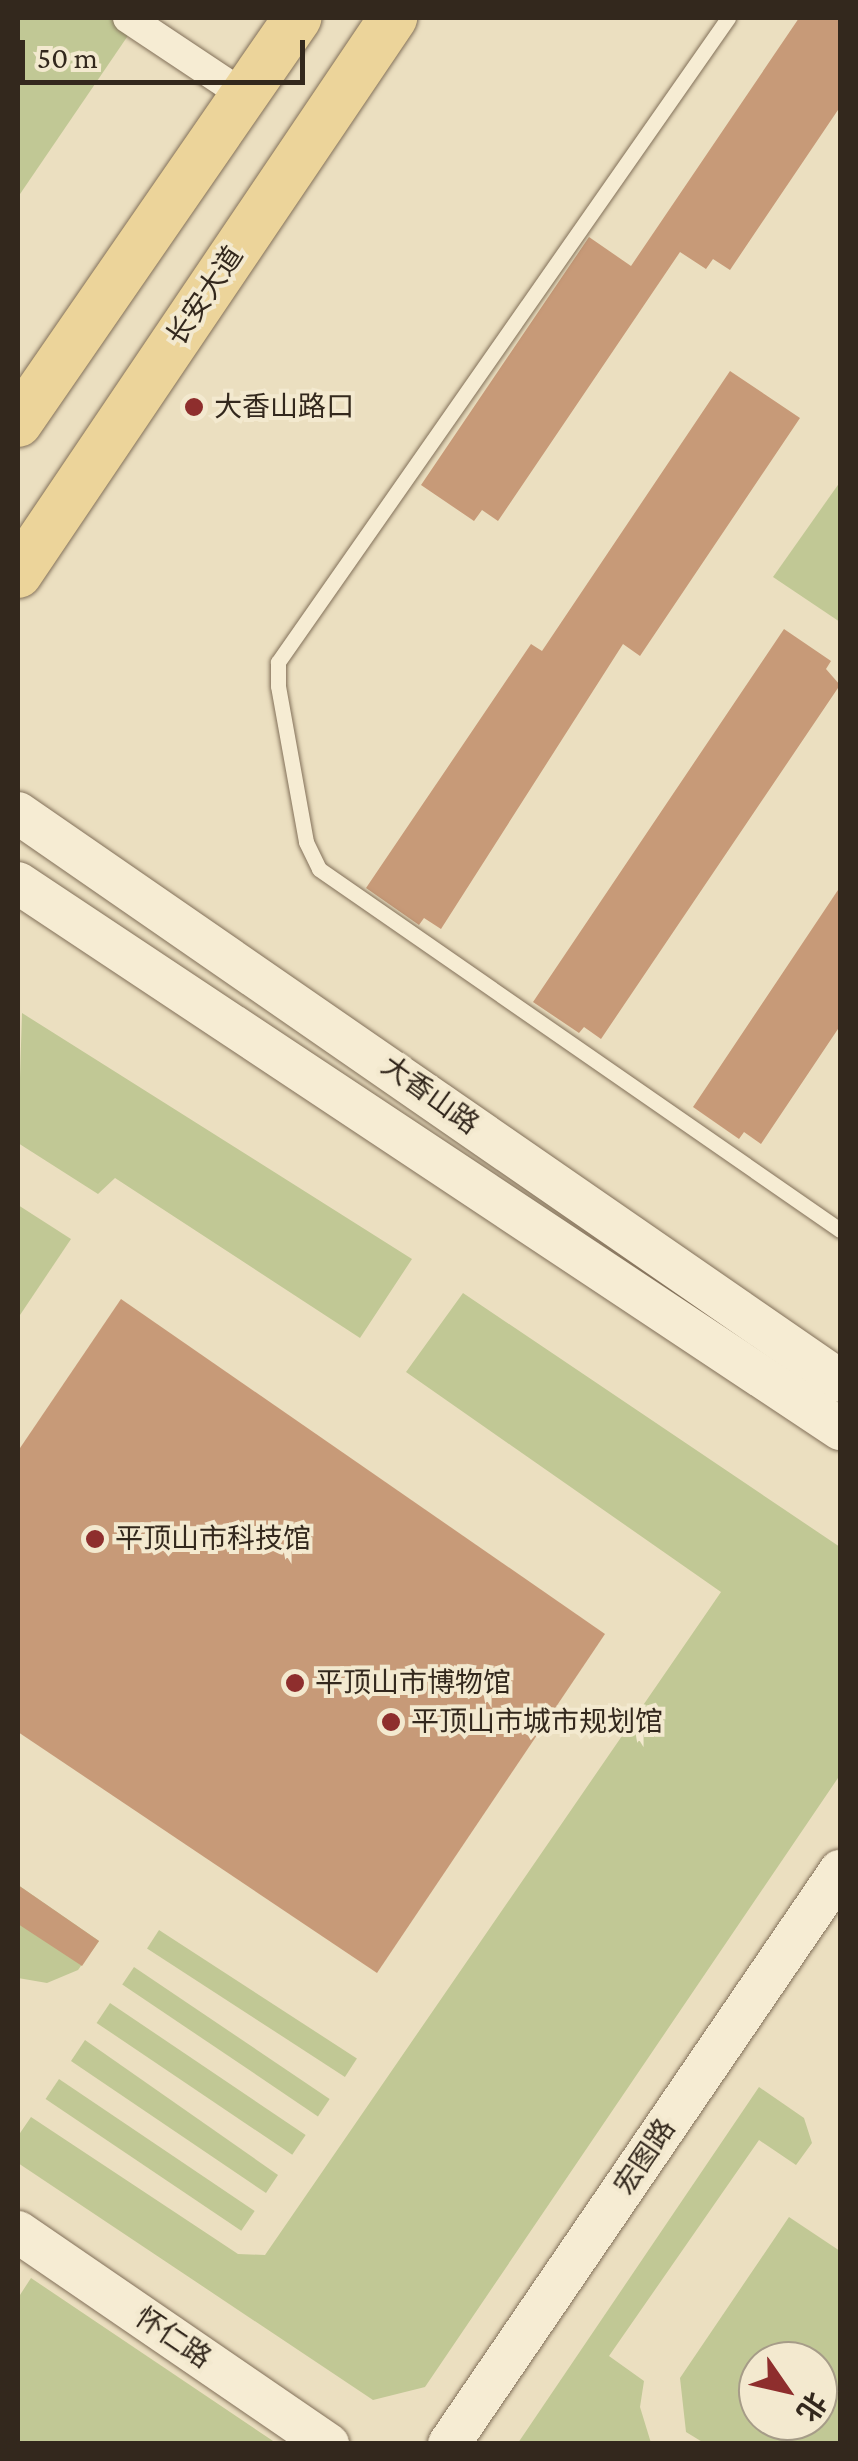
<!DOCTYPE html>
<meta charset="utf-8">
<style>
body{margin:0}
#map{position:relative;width:858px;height:2461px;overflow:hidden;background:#ebdfc0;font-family:"Crimson Pro","Noto Sans SC",serif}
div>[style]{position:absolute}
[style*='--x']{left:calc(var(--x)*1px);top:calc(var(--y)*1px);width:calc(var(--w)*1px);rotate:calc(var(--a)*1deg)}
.green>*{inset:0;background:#c1c895;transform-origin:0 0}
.building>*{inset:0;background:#c79a78}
.roads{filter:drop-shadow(0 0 2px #827059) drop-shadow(0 0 2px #827059)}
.lane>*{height:15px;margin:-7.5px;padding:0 7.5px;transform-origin:7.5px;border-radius:7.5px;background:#f6ecd3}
.street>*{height:30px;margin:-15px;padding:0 15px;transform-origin:15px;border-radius:15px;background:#f6ecd3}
.secondary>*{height:42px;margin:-21px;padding:0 21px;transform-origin:21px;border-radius:21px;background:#f6ecd3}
.primary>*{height:48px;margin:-24px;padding:0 24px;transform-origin:24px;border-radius:24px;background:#ecd49a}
.dots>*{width:28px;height:28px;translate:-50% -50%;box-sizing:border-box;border:5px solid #f3e9cf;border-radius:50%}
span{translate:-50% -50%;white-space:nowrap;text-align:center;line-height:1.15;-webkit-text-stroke:8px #f3e9cf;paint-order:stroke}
.street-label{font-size:28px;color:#33281d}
.poi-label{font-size:28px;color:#33281d}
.left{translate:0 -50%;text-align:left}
.frame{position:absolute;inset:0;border:20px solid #33281d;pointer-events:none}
.north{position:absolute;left:738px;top:2341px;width:100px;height:100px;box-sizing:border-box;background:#f3e9cf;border:2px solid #a69c88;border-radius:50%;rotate:124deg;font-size:28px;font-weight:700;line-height:40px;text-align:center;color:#33281d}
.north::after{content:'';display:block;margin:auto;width:35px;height:45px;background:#8e2e2d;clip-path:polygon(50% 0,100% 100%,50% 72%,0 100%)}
.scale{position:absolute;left:20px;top:40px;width:285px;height:45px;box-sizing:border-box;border:5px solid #33281d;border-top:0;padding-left:12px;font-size:30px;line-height:35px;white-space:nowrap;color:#33281d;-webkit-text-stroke:8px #f3e9cf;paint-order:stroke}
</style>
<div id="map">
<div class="green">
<div style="clip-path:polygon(18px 18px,140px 18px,18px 197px)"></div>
<div style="clip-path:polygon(840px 482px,840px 622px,773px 577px)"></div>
<div style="clip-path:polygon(22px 1013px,412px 1259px,360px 1338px,115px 1178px,98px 1194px,18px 1143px)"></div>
<div style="clip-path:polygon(18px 1205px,71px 1239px,18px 1318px)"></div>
<div style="clip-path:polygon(463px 1293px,840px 1547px,840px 1775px,425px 2387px,373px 2400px,18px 2163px,18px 2136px,31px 2117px,238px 2254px,265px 2255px,721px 1592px,406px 1372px)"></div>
<div style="clip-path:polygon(18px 1885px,99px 1941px,78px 1970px,47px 1983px,18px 1978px)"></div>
<div style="left:159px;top:1930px;width:236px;height:22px;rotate:33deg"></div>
<div style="left:134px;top:1967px;width:236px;height:21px;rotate:34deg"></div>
<div style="left:110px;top:2003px;width:236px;height:24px;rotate:34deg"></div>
<div style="clip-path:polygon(85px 2040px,278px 2175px,266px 2193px,71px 2061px)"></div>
<div style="left:59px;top:2079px;width:236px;height:24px;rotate:34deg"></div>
<div style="clip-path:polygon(759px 2087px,804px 2118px,812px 2143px,796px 2165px,759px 2140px,609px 2356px,644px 2381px,640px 2407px,651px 2443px,518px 2443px)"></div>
<div style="clip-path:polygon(evenodd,789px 2217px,840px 2251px,840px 2443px,704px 2443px,686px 2432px,680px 2378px,789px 2217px,758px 2361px,818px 2361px,818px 2421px,758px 2421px,758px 2361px)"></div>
<div style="clip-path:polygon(31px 2278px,276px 2443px,18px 2443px,18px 2298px)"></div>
</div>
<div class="building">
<div style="clip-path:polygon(799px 18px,840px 18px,840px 107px,730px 270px,713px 259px,706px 269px,680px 252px,498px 521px,482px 510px,474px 521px,421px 485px,589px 237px,631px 266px)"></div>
<div style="clip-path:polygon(730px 371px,800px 418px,640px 656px,623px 644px,441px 929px,424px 918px,419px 925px,366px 888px,531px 644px,542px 651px)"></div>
<div style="clip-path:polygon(784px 629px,831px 661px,826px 669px,840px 685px,601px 1039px,584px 1027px,579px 1033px,533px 1002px)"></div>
<div style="clip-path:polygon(840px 887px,840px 1026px,761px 1144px,744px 1132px,739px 1139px,693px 1107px)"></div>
<div style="clip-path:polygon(121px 1299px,605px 1634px,377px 1973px,18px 1732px,18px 1451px)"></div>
<div style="clip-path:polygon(18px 1885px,99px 1941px,82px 1966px,18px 1924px)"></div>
</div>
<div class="roads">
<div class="lane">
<div style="--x:728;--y:18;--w:786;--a:124.94"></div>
<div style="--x:278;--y:662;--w:24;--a:90"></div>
<div style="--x:278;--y:686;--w:158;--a:79.8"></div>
<div style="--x:306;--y:842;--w:30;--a:64"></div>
<div style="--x:319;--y:869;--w:634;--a:34.72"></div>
</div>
<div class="street">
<div style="--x:128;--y:18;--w:139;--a:33.6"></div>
</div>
<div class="secondary">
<div style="--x:18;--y:813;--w:999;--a:34.64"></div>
<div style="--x:18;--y:883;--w:987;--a:33.59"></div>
<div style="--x:18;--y:2232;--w:376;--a:34.4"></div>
<div style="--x:449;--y:2444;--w:694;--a:-55.69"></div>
</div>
<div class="primary">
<div style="--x:18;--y:423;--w:492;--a:-55.4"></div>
<div style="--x:18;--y:574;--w:671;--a:-56"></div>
</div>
</div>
<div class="dots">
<div style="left:194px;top:407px;background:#8e2e2d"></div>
<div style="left:95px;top:1539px;background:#8e2e2d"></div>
<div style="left:295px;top:1683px;background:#8e2e2d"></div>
<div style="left:391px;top:1722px;background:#8e2e2d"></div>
</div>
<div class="street-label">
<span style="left:205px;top:296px;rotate:-56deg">长安大道</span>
<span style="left:430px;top:1095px;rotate:36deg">大香山路</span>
<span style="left:645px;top:2157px;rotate:-56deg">宏图路</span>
<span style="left:173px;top:2338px;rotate:34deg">怀仁路</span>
</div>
<div class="poi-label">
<span class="left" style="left:214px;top:407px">大香山路口</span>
<span class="left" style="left:115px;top:1539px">平顶山市科技馆</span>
<span class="left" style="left:315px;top:1683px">平顶山市博物馆</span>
<span class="left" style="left:411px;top:1722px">平顶山市城市规划馆</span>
</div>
<div class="frame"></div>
<div class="north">北</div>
<div class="scale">50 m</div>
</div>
